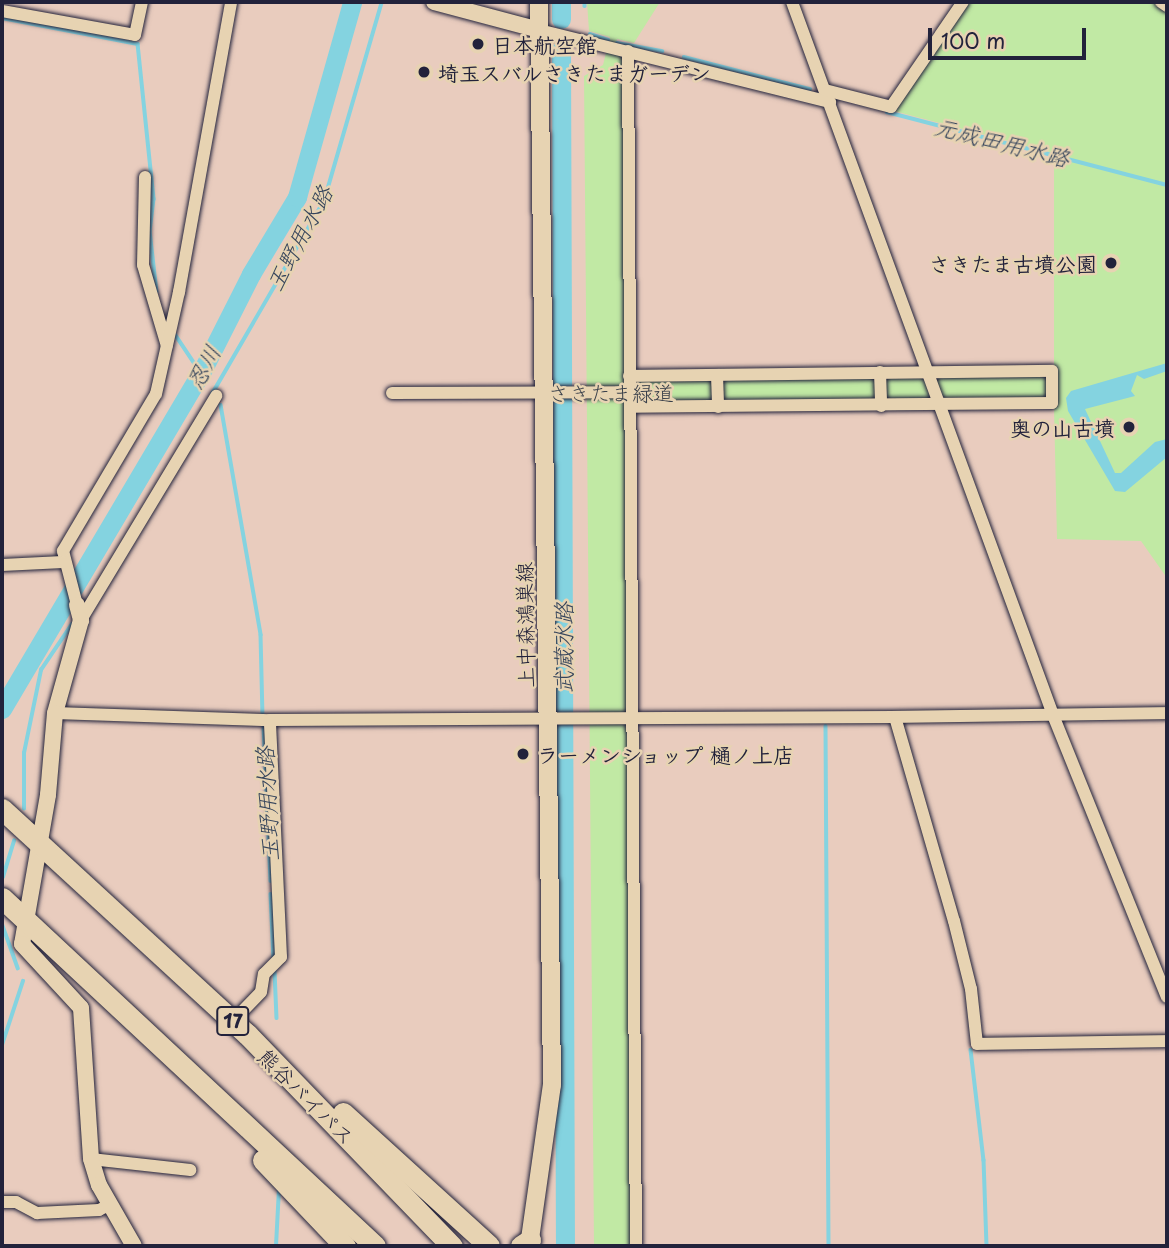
<!DOCTYPE html>
<meta charset="utf-8">
<style>
body{margin:0}
#map{position:relative;width:1169px;height:1248px;overflow:hidden;background:#e9ccbe;font-family:"Playpen Sans","Klee One",sans-serif}
div>[style]{position:absolute}
[style*='--x']{left:calc(var(--x)*1px);top:calc(var(--y)*1px);width:calc(var(--w)*1px);rotate:calc(var(--a)*1deg)}
.green>*{inset:0;background:#c1e9a4}
.water>*{inset:0;background:#84d3e0}
.stream>*{height:3.5px;margin:-1.75px;padding:0 1.75px;transform-origin:1.75px;border-radius:1.75px;background:#84d3e0}
.river>*{height:19px;margin:-9.5px;padding:0 9.5px;transform-origin:9.5px;border-radius:9.5px;background:#84d3e0}
.roads{filter:drop-shadow(0 0 2px #22223b) drop-shadow(0 0 2px #22223b)}
.minor>*{height:12px;margin:-6px;padding:0 6px;transform-origin:6px;border-radius:6px;background:#e7d3b2}
.tertiary>*{height:16px;margin:-8px;padding:0 8px;transform-origin:8px;border-radius:8px;background:#e7d3b2}
.secondary>*{height:18px;margin:-9px;padding:0 9px;transform-origin:9px;border-radius:9px;background:#e7d3b2}
.trunk>*{height:21px;margin:-10.5px;padding:0 10.5px;transform-origin:10.5px;border-radius:10.5px;background:#e7d3b2}
.dots>*{width:19px;height:19px;translate:-50% -50%;box-sizing:border-box;border:4px solid #e7d3b2;border-radius:50%}
span{translate:-50% -50%;white-space:nowrap;text-align:center;line-height:1.15;-webkit-text-stroke:5px #e7d3b2;paint-order:stroke}
.shield-label span{padding:2px 5px;background:#e7d3b2;border:2px solid;border-radius:5px;-webkit-text-stroke-width:0}
.shield-label{font-size:19px;color:#22223b;font-weight:700}
.poi-label{font-size:21px;color:#22223b;font-weight:700}
.left{translate:0 -50%;text-align:left}
.right{translate:-100% -50%;text-align:right}
.park-label{font-size:21px;color:#3a404b}
.street-label{font-size:21px;color:#22223b}
.water-label{font-size:23px;color:#36455c;font-style:italic}
.frame{position:absolute;inset:0;border:4px solid #22223b;pointer-events:none}
.scale{position:absolute;left:928px;top:28px;width:158px;height:32px;box-sizing:border-box;border:4px solid #22223b;border-top:0;padding-left:9px;font-size:21px;line-height:24px;white-space:nowrap;color:#22223b;-webkit-text-stroke:5px #e7d3b2;paint-order:stroke}
</style>
<div id="map">
<div class="green">
<div style="clip-path:polygon(587px 2px,660px 2px,634px 43px,617px 39px,615px 54px,624px 56px,626px 372px,1054px 367px,1054px 153px,894px 111px,966px 2px,1155px 2px,1167px 9px,1167px 578px,1141px 541px,1057px 539px,1054px 407px,628px 411px,633px 1246px,594px 1246px,584px 76px,603px 65px,610px 37px,589px 31px)"></div>
</div>
<div class="water">
<div style="clip-path:polygon(1167px 363px,1167px 371px,1144px 379px,1137px 375px,1131px 391px,1135px 396px,1085px 409px,1115px 473px,1121px 473px,1155px 442px,1167px 439px,1167px 457px,1125px 492px,1115px 491px,1068px 411px,1066px 398px,1071px 391px)"></div>
</div>
<div class="stream">
<div style="--x:585;--y:2;--w:4;--a:90"></div>
<div style="--x:2;--y:18;--w:138;--a:10.8"></div>
<div style="--x:138;--y:44;--w:156;--a:84.1"></div>
<div style="--x:154;--y:199;--w:32;--a:97"></div>
<div style="--x:150;--y:231;--w:61;--a:83.5"></div>
<div style="--x:590;--y:34;--w:19;--a:18"></div>
<div style="--x:617;--y:43;--w:46;--a:10.1"></div>
<div style="--x:684;--y:57;--w:130;--a:14.3"></div>
<div style="--x:887;--y:112;--w:289;--a:14.6"></div>
<div style="--x:175;--y:334;--w:47;--a:56.3"></div>
<div style="--x:212;--y:394;--w:223;--a:-59.9"></div>
<div style="--x:324;--y:201;--w:207;--a:-73.8"></div>
<div style="--x:221;--y:405;--w:233;--a:80.1"></div>
<div style="--x:261;--y:635;--w:81;--a:88.6"></div>
<div style="--x:264;--y:726;--w:155;--a:87.4"></div>
<div style="--x:826;--y:726;--w:520;--a:89.67"></div>
<div style="--x:24;--y:809;--w:56;--a:-90"></div>
<div style="--x:24;--y:753;--w:85;--a:-78.4"></div>
<div style="--x:41;--y:670;--w:55;--a:-56"></div>
<div style="--x:3;--y:877;--w:38;--a:-73"></div>
<div style="--x:271;--y:894;--w:65;--a:87.4"></div>
<div style="--x:2;--y:923;--w:48;--a:70.4"></div>
<div style="--x:275;--y:971;--w:47;--a:87.6"></div>
<div style="--x:2;--y:1045;--w:67;--a:-71.8"></div>
<div style="--x:971;--y:1050;--w:111;--a:83.3"></div>
<div style="--x:984;--y:1160;--w:86;--a:88"></div>
<div style="--x:276;--y:1246;--w:57;--a:-87"></div>
</div>
<div class="river">
<div style="--x:561;--y:2;--w:17;--a:90"></div>
<div style="--x:561;--y:50;--w:1196;--a:89.81"></div>
<div style="--x:2;--y:709;--w:391;--a:-59.4"></div>
<div style="--x:201;--y:373;--w:111;--a:-63.2"></div>
<div style="--x:251;--y:274;--w:90;--a:-59.1"></div>
<div style="--x:297;--y:197;--w:203;--a:-74.2"></div>
</div>
<div class="roads">
<div class="minor">
<div style="--x:792;--y:2;--w:759;--a:69.89"></div>
<div style="--x:1053;--y:715;--w:304;--a:68"></div>
<div style="--x:1161;--y:2;--w:7;--a:34"></div>
<div style="--x:2;--y:11;--w:135;--a:10.2"></div>
<div style="--x:135;--y:35;--w:34;--a:-78"></div>
<div style="--x:539;--y:30;--w:300;--a:13.9"></div>
<div style="--x:628;--y:51;--w:1195;--a:89.62"></div>
<div style="--x:825;--y:90;--w:68;--a:14.4"></div>
<div style="--x:891;--y:107;--w:127;--a:-55.6"></div>
<div style="--x:145;--y:177;--w:88;--a:91.3"></div>
<div style="--x:143;--y:265;--w:84;--a:73.5"></div>
<div style="--x:880;--y:372;--w:34;--a:88"></div>
<div style="--x:717;--y:375;--w:32;--a:88"></div>
<div style="--x:629;--y:376;--w:423;--a:-0.7"></div>
<div style="--x:1052;--y:371;--w:32;--a:90"></div>
<div style="--x:1052;--y:403;--w:422;--a:179.5"></div>
<div style="--x:392;--y:393;--w:238;--a:-0.2"></div>
<div style="--x:2;--y:565;--w:61;--a:-2.8"></div>
<div style="--x:77;--y:605;--w:56;--a:-104.5"></div>
<div style="--x:63;--y:551;--w:182;--a:-59.4"></div>
<div style="--x:156;--y:394;--w:105;--a:-77.3"></div>
<div style="--x:179;--y:292;--w:295;--a:-79.8"></div>
<div style="--x:81;--y:620;--w:262;--a:-58.9"></div>
<div style="--x:55;--y:713;--w:215;--a:1.9"></div>
<div style="--x:270;--y:720;--w:625;--a:-0.28"></div>
<div style="--x:895;--y:717;--w:212;--a:73.9"></div>
<div style="--x:954;--y:921;--w:70;--a:76"></div>
<div style="--x:971;--y:989;--w:55;--a:83.8"></div>
<div style="--x:977;--y:1044;--w:190;--a:-0.9"></div>
<div style="--x:895;--y:717;--w:272;--a:-0.8"></div>
<div style="--x:233;--y:1021;--w:40;--a:-46"></div>
<div style="--x:261;--y:992;--w:18;--a:-81"></div>
<div style="--x:264;--y:974;--w:24;--a:-45"></div>
<div style="--x:281;--y:957;--w:237;--a:-92.7"></div>
<div style="--x:91;--y:1159;--w:100;--a:6.3"></div>
<div style="--x:2;--y:1202;--w:14;--a:0"></div>
<div style="--x:16;--y:1202;--w:24;--a:28"></div>
<div style="--x:37;--y:1213;--w:62;--a:-2.8"></div>
<div style="--x:99;--y:1210;--w:11;--a:-27"></div>
</div>
<div class="tertiary">
<div style="--x:434;--y:2;--w:109;--a:14.9"></div>
<div style="--x:77;--y:605;--w:16;--a:75"></div>
<div style="--x:81;--y:620;--w:97;--a:105.6"></div>
<div style="--x:55;--y:713;--w:82;--a:94.9"></div>
<div style="--x:48;--y:795;--w:151;--a:99.9"></div>
<div style="--x:22;--y:944;--w:87;--a:47.3"></div>
<div style="--x:81;--y:1008;--w:151;--a:86.2"></div>
<div style="--x:91;--y:1159;--w:27;--a:73"></div>
<div style="--x:99;--y:1185;--w:70;--a:60.2"></div>
</div>
<div class="secondary">
<div style="--x:529;--y:1246;--w:163;--a:-81.9"></div>
<div style="--x:552;--y:1085;--w:1083;--a:-90.69"></div>
</div>
<div class="trunk">
<div style="--x:2;--y:809;--w:333;--a:42.6"></div>
<div style="--x:247;--y:1034;--w:295;--a:46"></div>
<div style="--x:2;--y:898;--w:510;--a:43.01"></div>
<div style="--x:343;--y:1113;--w:197;--a:42.3"></div>
<div style="--x:263;--y:1160;--w:119;--a:46.4"></div>
<div style="--x:521;--y:1246;--w:11;--a:-34"></div>
</div>
</div>
<div class="dots">
<div style="left:478px;top:44px;background:#22223b"></div>
<div style="left:424px;top:72px;background:#22223b"></div>
<div style="left:1111px;top:263px;background:#22223b"></div>
<div style="left:1129px;top:427px;background:#22223b"></div>
<div style="left:523px;top:754px;background:#22223b"></div>
</div>
<div class="shield-label">
<span style="left:233px;top:1021px">17</span>
</div>
<div class="poi-label">
<span class="left" style="left:492px;top:44px">日本航空館</span>
<span class="left" style="left:438px;top:72px">埼玉スバルさきたまガーデン</span>
<span class="right" style="left:1097px;top:263px">さきたま古墳公園</span>
<span class="right" style="left:1115px;top:427px">奥の山古墳</span>
<span class="left" style="left:537px;top:754px">ラーメンショップ 樋ノ上店</span>
</div>
<div class="park-label">
<span style="left:611px;top:392px">さきたま緑道</span>
</div>
<div class="street-label">
<span style="left:524px;top:625px;rotate:-91deg">上中森鴻巣線</span>
<span style="left:307px;top:1096px;rotate:45deg">熊谷バイパス</span>
</div>
<div class="water-label">
<span style="left:1002px;top:142px;rotate:14deg">元成田用水路</span>
<span style="left:299px;top:238px;rotate:-62deg">玉野用水路</span>
<span style="left:203px;top:367px;rotate:-62deg">忍川</span>
<span style="left:563px;top:648px;rotate:-90deg">武蔵水路</span>
<span style="left:267px;top:804px;rotate:-93deg">玉野用水路</span>
</div>
<div class="frame"></div>
<div class="scale">100 m</div>
</div>
